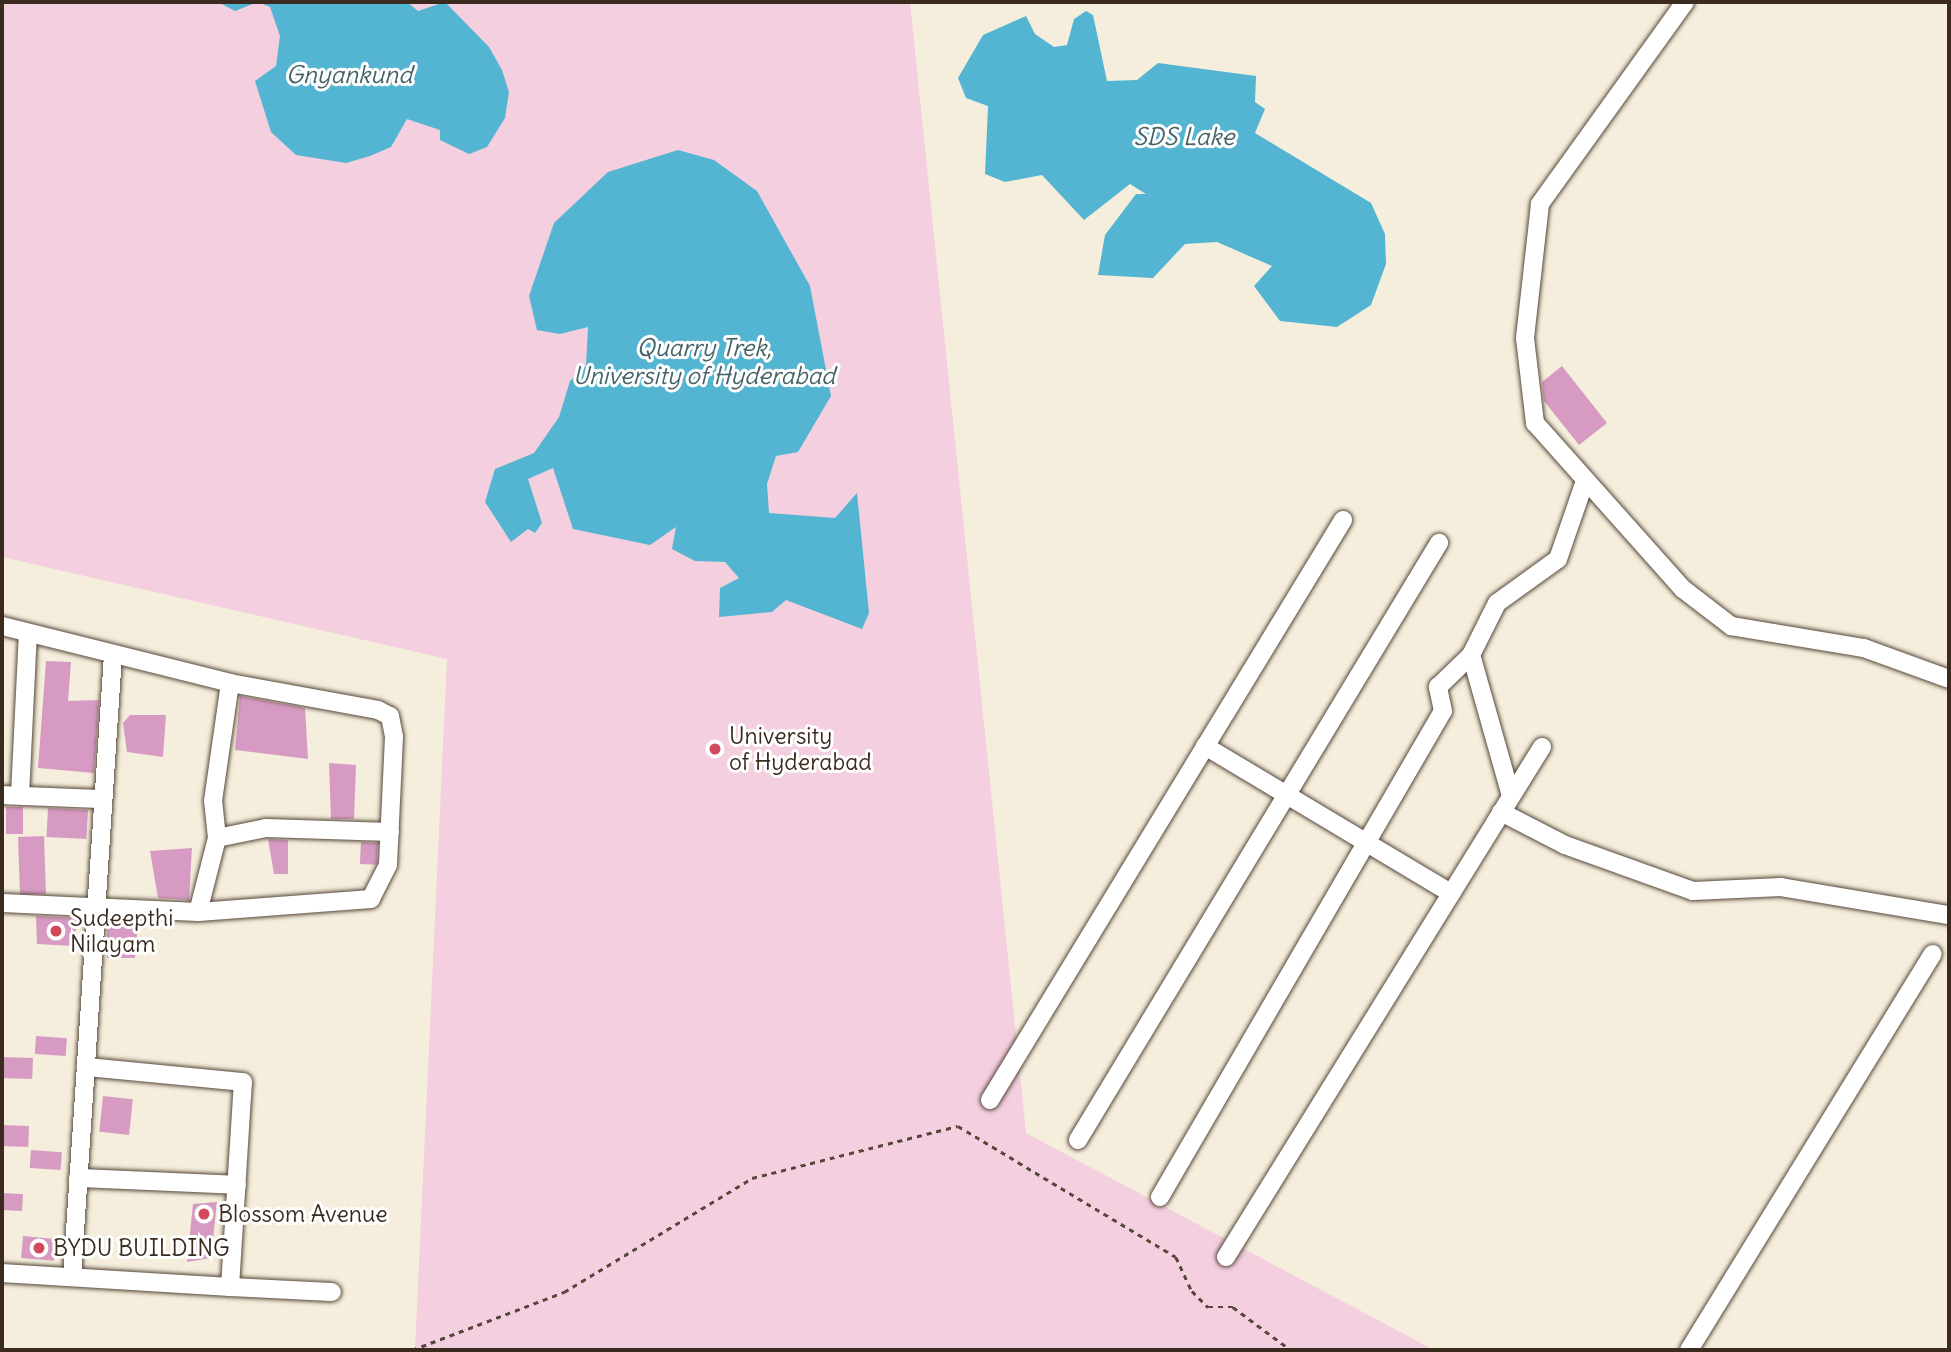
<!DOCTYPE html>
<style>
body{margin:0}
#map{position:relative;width:1951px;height:1352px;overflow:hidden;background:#f5eedc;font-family:Delius,sans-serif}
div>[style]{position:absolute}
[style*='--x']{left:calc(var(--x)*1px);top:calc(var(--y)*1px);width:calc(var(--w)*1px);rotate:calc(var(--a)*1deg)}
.built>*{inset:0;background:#f3cfdf}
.water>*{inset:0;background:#53b5d2}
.building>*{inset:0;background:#d79bc3;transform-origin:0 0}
.path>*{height:2.5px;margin-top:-1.25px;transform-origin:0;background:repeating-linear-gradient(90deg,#57473a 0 5px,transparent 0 10px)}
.roads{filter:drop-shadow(0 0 2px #57473a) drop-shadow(0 0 2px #57473a)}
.minor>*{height:18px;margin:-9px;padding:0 9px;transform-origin:9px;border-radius:9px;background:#fff}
.dots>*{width:19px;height:19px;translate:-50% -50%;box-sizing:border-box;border:4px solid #fff;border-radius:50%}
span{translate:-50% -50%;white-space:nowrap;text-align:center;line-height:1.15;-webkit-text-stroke:6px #fff;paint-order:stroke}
.poi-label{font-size:23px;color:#3b2a1e}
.left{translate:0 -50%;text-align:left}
.water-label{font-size:24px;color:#456266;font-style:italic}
.frame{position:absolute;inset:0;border:4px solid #3b2a1e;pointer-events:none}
</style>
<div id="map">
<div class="built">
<div style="clip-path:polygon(2px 2px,910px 2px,1026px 1133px,1434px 1350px,415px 1350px,447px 659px,2px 557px)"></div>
</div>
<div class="water">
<div style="clip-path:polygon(218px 2px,407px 2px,418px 11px,445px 2px,489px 47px,502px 70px,509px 92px,505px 118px,487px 147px,469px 154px,440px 140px,440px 130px,407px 119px,391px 147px,370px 156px,346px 163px,296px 155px,271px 132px,255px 81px,276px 66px,280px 36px,270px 7px,258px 2px,235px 11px)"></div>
<div style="clip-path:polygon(1086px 11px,1093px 15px,1107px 81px,1137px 80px,1158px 63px,1256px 76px,1255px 102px,1265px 109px,1255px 133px,1371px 203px,1385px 234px,1386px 264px,1371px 305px,1337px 327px,1280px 321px,1254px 286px,1272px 266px,1217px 242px,1185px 244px,1153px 278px,1098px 275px,1105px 235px,1136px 194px,1146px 194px,1130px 184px,1084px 220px,1042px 175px,1005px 182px,985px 174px,988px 106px,966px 98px,958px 78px,983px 35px,1026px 16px,1035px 34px,1054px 47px,1067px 45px,1074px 19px)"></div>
<div style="clip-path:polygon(678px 150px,714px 160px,757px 191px,810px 286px,831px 396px,798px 452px,776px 456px,767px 484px,769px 513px,835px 518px,857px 493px,869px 613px,862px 629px,786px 600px,772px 612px,719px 617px,720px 588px,739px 578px,725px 562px,695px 561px,672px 549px,676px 527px,650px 545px,573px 529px,553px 468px,528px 479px,542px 523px,535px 533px,528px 529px,511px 542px,485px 502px,495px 469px,534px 453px,559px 417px,570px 381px,586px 366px,588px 327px,560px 334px,537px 330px,529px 296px,554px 223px,608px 172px)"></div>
</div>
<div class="building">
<div style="clip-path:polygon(1562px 366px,1607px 423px,1579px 445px,1544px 401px,1542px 382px)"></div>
<div style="clip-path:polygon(46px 661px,71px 662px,68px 701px,99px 700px,94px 773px,38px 768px)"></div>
<div style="clip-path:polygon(240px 696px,305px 708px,308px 759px,235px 750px)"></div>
<div style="clip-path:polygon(130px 715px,166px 715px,163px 757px,127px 752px,123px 723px)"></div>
<div style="clip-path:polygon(329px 763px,356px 765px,354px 819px,331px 819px)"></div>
<div style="left:6px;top:807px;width:17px;height:27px"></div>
<div style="left:48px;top:808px;width:40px;height:29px;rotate:3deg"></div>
<div style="left:44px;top:836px;width:58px;height:26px;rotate:88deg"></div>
<div style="clip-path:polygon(268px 839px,288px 840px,288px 874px,274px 874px)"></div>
<div style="left:361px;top:842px;width:17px;height:22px;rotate:3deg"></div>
<div style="clip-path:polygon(192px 848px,189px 900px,158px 898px,150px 851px)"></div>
<div style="clip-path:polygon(36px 916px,78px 918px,73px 946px,37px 944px)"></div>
<div style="clip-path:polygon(107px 919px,138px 922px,135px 958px,107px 958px)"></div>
<div style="left:36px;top:1036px;width:31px;height:18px;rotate:4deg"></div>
<div style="left:2px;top:1057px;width:31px;height:21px;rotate:2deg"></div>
<div style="left:103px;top:1096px;width:30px;height:36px;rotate:6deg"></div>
<div style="left:2px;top:1125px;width:27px;height:21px;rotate:2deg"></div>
<div style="left:31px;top:1150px;width:31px;height:18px;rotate:4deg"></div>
<div style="left:2px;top:1193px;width:21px;height:17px;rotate:3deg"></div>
<div style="clip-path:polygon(217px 1202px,211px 1258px,187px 1262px,193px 1204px)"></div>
<div style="left:23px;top:1236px;width:33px;height:22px;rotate:5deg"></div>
</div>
<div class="path">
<div style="--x:412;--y:1350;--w:163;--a:-20.9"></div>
<div style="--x:564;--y:1292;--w:220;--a:-31.2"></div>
<div style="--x:752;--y:1178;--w:212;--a:-14.2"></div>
<div style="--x:958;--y:1126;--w:254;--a:31"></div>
<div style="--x:1176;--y:1257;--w:38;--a:65"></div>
<div style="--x:1192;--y:1291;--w:23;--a:45"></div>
<div style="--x:1208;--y:1307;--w:25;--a:0"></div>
<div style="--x:1233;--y:1307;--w:72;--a:36.6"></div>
</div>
<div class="roads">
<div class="minor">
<div style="--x:1685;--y:2;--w:249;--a:125.7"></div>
<div style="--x:1540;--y:204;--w:135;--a:96.4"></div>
<div style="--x:1525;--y:338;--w:86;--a:83.3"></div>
<div style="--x:1535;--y:423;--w:222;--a:48.3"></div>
<div style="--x:1683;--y:589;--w:61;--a:37.6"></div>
<div style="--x:1731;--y:626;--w:135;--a:9.4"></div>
<div style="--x:1864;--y:648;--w:90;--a:20"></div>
<div style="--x:2;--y:626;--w:235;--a:14"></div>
<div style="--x:230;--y:683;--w:150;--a:10.3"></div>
<div style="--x:378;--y:710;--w:13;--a:27"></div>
<div style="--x:390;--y:716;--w:21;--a:79"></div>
<div style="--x:394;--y:737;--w:128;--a:92.7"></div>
<div style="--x:388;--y:865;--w:38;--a:117"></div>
<div style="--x:371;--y:899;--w:173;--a:175.7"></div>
<div style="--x:198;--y:912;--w:196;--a:-177.4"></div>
<div style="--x:1205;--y:746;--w:287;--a:30.9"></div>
<div style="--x:2;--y:795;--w:101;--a:2.3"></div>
<div style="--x:20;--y:795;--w:162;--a:-87.2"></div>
<div style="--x:1511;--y:796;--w:147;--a:-105.8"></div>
<div style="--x:1471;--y:655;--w:58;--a:-63.4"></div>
<div style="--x:1497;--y:603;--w:75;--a:-35.8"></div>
<div style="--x:1558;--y:559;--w:83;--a:-70.9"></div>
<div style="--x:1501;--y:812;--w:72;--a:27.3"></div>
<div style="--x:1565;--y:845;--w:136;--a:19.8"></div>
<div style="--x:1693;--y:891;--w:88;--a:-2.6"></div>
<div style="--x:1781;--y:887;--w:170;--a:9.5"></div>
<div style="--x:217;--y:838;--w:50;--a:-11.5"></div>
<div style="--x:266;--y:828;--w:124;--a:1.8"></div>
<div style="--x:198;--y:912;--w:76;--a:-75.6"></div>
<div style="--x:217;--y:838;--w:37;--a:-96"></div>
<div style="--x:213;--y:801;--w:119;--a:-81.8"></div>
<div style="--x:990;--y:1100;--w:679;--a:-58.67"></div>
<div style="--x:1078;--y:1140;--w:698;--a:-58.84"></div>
<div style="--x:78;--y:1178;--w:159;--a:2.5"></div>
<div style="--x:1160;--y:1197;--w:562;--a:-59.79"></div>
<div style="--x:1443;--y:711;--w:25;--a:-102"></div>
<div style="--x:1438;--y:687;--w:46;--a:-44.1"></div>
<div style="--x:1226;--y:1257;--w:600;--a:-58.22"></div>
<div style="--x:2;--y:1273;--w:228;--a:3.5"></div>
<div style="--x:230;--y:1287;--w:205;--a:-86.4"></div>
<div style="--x:243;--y:1082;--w:158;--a:-174.5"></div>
<div style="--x:72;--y:1277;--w:624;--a:-86.23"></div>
<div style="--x:230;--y:1287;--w:102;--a:2.8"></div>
<div style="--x:1689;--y:1350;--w:465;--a:-58.4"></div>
</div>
</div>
<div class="dots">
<div style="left:715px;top:749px;background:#d1495b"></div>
<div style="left:56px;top:931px;background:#d1495b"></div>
<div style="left:204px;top:1214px;background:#d1495b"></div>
<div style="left:39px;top:1248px;background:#d1495b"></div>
</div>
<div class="poi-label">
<span class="left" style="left:729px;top:749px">University<br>of Hyderabad</span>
<span class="left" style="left:70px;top:931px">Sudeepthi<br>Nilayam</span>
<span class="left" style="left:218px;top:1214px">Blossom Avenue</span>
<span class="left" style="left:53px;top:1248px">BYDU BUILDING</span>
</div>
<div class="water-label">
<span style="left:349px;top:75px">Gnyankund</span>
<span style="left:1184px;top:137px">SDS Lake</span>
<span style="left:704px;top:362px">Quarry Trek,<br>University of Hyderabad</span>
</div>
<div class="frame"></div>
</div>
